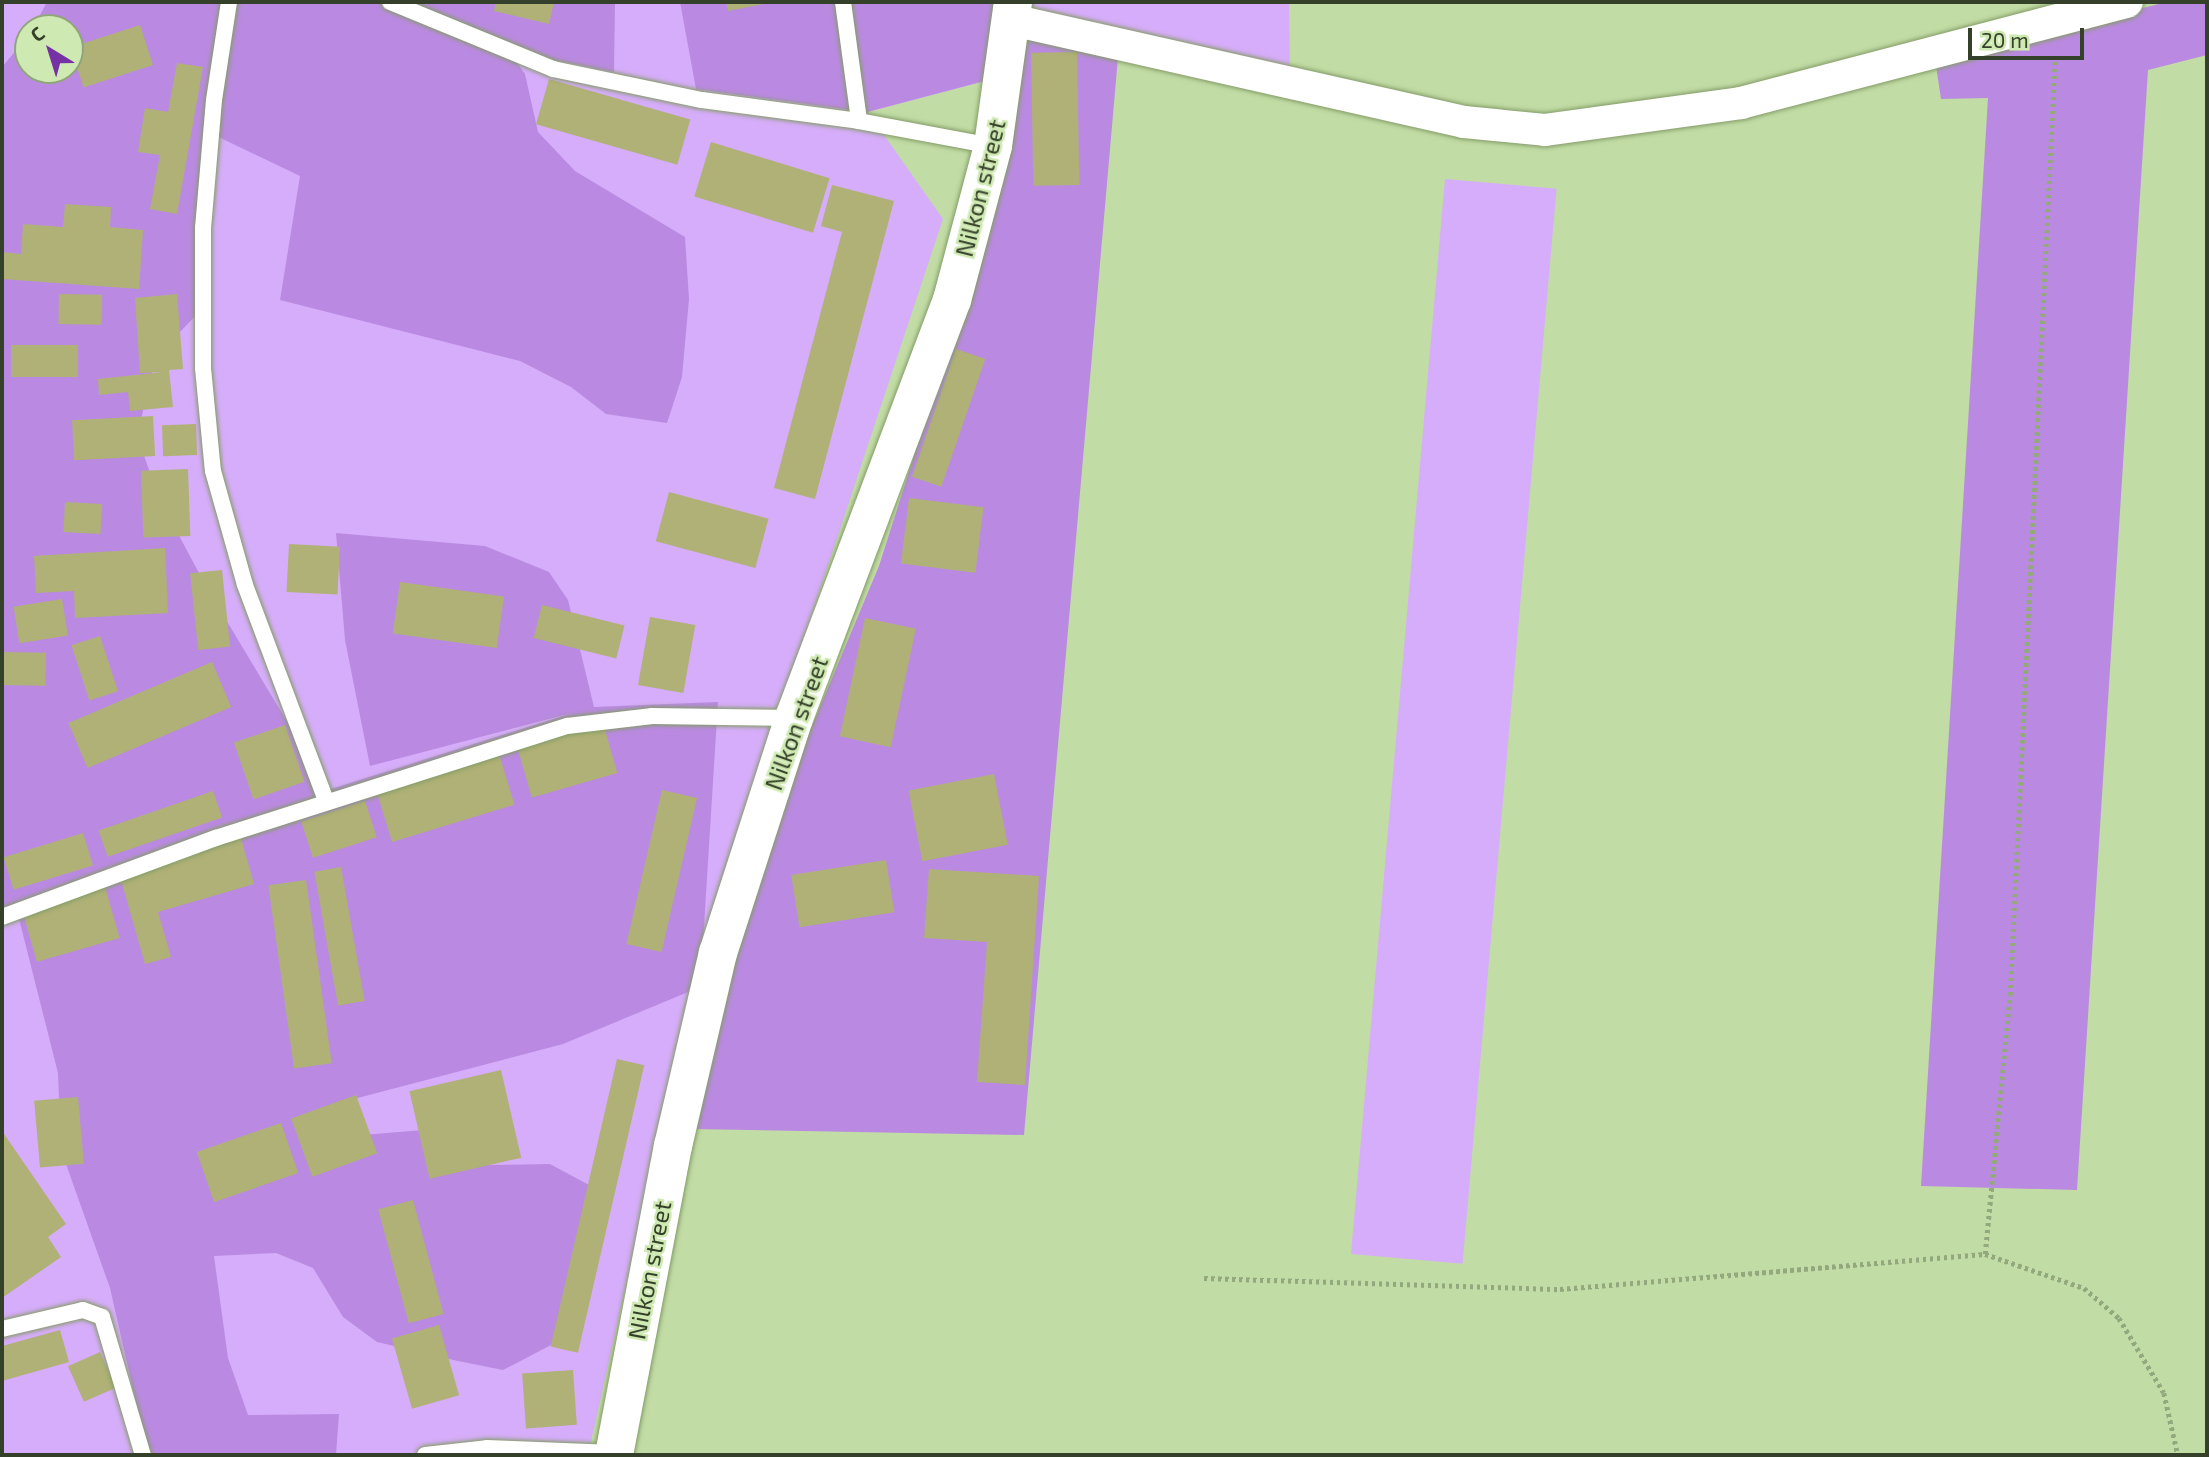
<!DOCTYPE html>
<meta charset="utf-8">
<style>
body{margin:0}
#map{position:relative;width:2209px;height:1457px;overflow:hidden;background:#c2dca5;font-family:"Exo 2",sans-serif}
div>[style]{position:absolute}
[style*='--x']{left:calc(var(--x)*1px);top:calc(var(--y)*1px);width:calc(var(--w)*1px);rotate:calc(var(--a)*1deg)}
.green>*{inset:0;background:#d6adfa;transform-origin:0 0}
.forest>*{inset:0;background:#ba8ae2}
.building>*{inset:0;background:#b0b176;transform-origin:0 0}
.path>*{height:4.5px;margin-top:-2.25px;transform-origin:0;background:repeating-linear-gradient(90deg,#93a87c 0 3.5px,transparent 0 7px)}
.roads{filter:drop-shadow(0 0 2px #849c68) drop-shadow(0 0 2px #849c68)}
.service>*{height:16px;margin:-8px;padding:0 8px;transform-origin:8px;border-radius:8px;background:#fff}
.minor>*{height:32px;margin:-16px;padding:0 16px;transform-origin:16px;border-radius:16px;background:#fff}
.tertiary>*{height:38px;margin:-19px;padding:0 19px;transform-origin:19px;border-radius:19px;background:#fff}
span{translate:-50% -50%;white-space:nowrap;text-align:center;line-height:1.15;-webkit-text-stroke:5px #cfe9b2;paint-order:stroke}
.street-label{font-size:24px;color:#35402a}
.frame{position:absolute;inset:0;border:4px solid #35402a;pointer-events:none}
.north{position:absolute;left:14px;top:14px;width:70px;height:70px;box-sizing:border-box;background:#cfe9b2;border:2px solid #91a57c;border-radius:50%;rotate:322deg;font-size:19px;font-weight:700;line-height:28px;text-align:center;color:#35402a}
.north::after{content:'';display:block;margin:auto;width:24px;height:32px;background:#7631a5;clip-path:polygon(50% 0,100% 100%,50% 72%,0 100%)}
.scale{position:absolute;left:1968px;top:28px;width:116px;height:32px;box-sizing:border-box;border:4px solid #35402a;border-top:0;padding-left:9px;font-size:21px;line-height:24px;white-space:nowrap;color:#35402a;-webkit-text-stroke:5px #cfe9b2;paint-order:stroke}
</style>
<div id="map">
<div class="green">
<div style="clip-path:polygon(evenodd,2px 2px,995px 2px,996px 78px,868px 112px,943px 219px,703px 942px,588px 1455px,2px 1455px,2px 2px,28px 28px,70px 28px,70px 70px,28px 70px,28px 28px)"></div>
<div style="clip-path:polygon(1021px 2px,1289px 2px,1290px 81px,1021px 21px)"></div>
<div style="left:1445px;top:179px;width:112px;height:1079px;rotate:5deg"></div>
</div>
<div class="forest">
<div style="clip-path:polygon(47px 2px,615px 2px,614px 72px,509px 51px,525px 74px,538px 132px,575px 171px,685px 237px,689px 299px,682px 377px,667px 423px,606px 414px,571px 387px,520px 361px,280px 300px,300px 176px,206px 131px,201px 310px,156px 357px,137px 436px,159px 498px,207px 588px,328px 790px,572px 713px,370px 766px,345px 640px,336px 533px,485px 546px,549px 572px,568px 600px,594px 707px,718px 702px,703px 942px,693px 990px,563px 1044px,331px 1105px,338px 1137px,435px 1129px,487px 1165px,550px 1164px,591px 1186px,576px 1332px,503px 1370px,458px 1361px,377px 1342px,343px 1317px,313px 1268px,276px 1253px,214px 1256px,228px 1358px,248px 1415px,339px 1414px,336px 1455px,148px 1455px,110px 1288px,61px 1150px,58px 1073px,16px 907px,2px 910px,2px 67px,28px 36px,28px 70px,70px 70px,70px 28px,33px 28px)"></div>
<div style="clip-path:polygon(680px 2px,995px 2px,996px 78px,867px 112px,696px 89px)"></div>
<div style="clip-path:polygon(2167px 2px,2207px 2px,2207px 55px,2148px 70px,2077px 1190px,1921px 1186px,1988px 98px,1941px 99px,1935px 59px)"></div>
<div style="clip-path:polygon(1021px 21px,1119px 46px,1024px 1135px,691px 1129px,766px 836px,879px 566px,965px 296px)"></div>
</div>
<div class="building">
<div style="clip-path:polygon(496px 2px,554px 2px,549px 24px,494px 11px)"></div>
<div style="clip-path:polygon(726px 2px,769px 2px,769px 3px,728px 11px)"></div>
<div style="left:140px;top:25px;width:42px;height:73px;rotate:72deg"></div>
<div style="left:1077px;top:52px;width:133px;height:46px;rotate:89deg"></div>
<div style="clip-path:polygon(177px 63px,203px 67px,177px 214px,150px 209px,160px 155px,138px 152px,145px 108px,168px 112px)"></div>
<div style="left:549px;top:79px;width:147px;height:47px;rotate:16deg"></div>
<div style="left:711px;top:142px;width:124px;height:57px;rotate:17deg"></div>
<div style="clip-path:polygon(832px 185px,894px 201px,815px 499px,774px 488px,842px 232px,821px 226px)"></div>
<div style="clip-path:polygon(65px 204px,111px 207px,110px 227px,143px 230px,139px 289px,2px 279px,2px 252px,21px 254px,23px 224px,63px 227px)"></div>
<div style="left:59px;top:294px;width:43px;height:30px;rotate:1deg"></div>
<div style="clip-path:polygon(177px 294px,183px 369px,169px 370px,173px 407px,130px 411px,128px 392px,99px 395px,98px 379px,163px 372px,140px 373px,135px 298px)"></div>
<div style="left:78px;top:345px;width:32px;height:67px;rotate:90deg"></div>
<div style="left:956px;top:349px;width:31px;height:135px;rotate:19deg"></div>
<div style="left:153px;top:416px;width:40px;height:81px;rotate:87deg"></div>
<div style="left:196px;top:424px;width:31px;height:34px;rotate:88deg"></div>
<div style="left:188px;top:469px;width:67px;height:47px;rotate:88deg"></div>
<div style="left:669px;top:492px;width:103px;height:51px;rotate:15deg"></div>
<div style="left:909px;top:498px;width:75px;height:66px;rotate:7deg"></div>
<div style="left:65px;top:502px;width:37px;height:30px;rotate:3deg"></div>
<div style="left:289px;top:544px;width:51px;height:48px;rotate:3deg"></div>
<div style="clip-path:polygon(165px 548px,168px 613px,75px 618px,74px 591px,36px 593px,34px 556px)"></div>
<div style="left:222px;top:570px;width:77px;height:32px;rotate:84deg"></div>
<div style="left:400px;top:582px;width:105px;height:52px;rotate:8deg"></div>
<div style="left:62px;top:599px;width:37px;height:49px;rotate:81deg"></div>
<div style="left:542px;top:605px;width:85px;height:34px;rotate:14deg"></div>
<div style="left:650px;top:617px;width:46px;height:69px;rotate:10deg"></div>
<div style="left:865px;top:618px;width:52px;height:121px;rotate:12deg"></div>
<div style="left:100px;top:636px;width:58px;height:30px;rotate:72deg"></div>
<div style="left:2px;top:652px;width:44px;height:33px;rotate:1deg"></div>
<div style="left:212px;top:662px;width:49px;height:156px;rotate:67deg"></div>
<div style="left:603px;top:723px;width:52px;height:89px;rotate:74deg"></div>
<div style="left:285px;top:725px;width:60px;height:54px;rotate:71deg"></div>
<div style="left:499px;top:754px;width:53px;height:128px;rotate:73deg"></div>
<div style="left:994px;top:774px;width:72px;height:87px;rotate:79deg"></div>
<div style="left:662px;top:790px;width:36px;height:158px;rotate:13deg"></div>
<div style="left:213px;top:791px;width:28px;height:121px;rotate:71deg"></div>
<div style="left:365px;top:801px;width:38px;height:67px;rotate:72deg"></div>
<div style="left:83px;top:833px;width:34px;height:83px;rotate:73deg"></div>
<div style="clip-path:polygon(241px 838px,254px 884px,158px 912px,171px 957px,145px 964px,119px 873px)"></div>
<div style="left:886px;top:860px;width:53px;height:96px;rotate:81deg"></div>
<div style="left:341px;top:867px;width:136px;height:27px;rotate:80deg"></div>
<div style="clip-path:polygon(929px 869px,1039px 876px,1025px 1085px,977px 1082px,987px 942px,924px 938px)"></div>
<div style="left:306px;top:880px;width:185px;height:38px;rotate:82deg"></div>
<div style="left:105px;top:887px;width:53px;height:86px;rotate:74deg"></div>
<div style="left:617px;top:1059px;width:28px;height:295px;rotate:13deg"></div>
<div style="left:501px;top:1070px;width:90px;height:94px;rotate:77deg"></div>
<div style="left:356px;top:1095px;width:62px;height:69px;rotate:70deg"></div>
<div style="left:78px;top:1097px;width:67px;height:44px;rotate:85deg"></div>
<div style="left:281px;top:1123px;width:53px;height:89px;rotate:71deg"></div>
<div style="clip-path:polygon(2px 1131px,66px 1224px,48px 1237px,61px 1257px,2px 1298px)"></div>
<div style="left:413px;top:1200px;width:118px;height:36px;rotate:75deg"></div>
<div style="left:439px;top:1325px;width:73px;height:49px;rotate:74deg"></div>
<div style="clip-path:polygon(60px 1330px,69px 1362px,2px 1381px,2px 1346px)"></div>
<div style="left:100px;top:1352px;width:39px;height:35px;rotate:66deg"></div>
<div style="left:573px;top:1370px;width:55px;height:51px;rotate:86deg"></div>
</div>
<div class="path">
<div style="--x:1985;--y:1254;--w:260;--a:-84.5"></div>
<div style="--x:2010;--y:995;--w:939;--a:-87.25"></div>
<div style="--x:1204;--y:1278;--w:356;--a:1.8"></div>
<div style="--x:1560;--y:1289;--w:426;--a:-4.7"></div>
<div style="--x:1985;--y:1254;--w:105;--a:19"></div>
<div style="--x:2084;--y:1288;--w:46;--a:40.6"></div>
<div style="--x:2119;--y:1318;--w:87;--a:59"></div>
<div style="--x:2164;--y:1393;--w:64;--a:77.3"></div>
</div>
<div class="roads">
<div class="service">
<div style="--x:229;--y:2;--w:99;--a:98.7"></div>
<div style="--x:214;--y:100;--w:128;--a:94.9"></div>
<div style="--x:203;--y:228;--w:140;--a:90"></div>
<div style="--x:203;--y:368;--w:103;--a:84.5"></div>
<div style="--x:213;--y:471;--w:118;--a:74.3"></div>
<div style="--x:245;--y:585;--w:231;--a:69.4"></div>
<div style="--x:390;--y:2;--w:176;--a:22.3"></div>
<div style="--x:553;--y:69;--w:152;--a:11.8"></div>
<div style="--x:702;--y:100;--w:158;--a:7.6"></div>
<div style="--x:843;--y:2;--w:120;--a:82.3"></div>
<div style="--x:859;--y:121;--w:136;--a:10.6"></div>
<div style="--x:2;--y:917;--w:228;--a:-20.3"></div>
<div style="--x:216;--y:838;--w:368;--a:-17.7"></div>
<div style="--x:567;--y:726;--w:86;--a:-6.7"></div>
<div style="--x:652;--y:716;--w:142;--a:0.8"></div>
<div style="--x:2;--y:1329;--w:83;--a:-13.2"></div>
<div style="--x:83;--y:1310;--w:20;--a:20"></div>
<div style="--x:102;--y:1317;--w:144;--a:73.5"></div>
<div style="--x:425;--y:1455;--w:62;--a:-6.4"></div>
<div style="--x:487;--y:1448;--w:127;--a:2.3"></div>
</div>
<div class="minor">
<div style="--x:1012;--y:20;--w:463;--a:12.7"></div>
<div style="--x:1464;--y:122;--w:81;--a:5.6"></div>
<div style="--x:1545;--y:130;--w:198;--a:-7.8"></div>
<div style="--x:1741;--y:103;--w:399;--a:-14.7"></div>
</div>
<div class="tertiary">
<div style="--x:614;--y:1455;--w:315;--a:-79.2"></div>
<div style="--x:673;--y:1146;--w:198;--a:-76.9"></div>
<div style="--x:718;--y:953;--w:247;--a:-72.1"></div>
<div style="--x:794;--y:718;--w:447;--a:-69.3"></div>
<div style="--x:952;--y:300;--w:159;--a:-75.1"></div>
<div style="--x:993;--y:146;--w:145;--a:-82.1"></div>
</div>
</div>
<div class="street-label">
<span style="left:980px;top:188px;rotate:-76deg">Nilkon street</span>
<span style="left:796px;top:723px;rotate:-70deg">Nilkon street</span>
<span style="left:649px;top:1270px;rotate:-79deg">Nilkon street</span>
</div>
<div class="frame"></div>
<div class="north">С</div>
<div class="scale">20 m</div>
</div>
